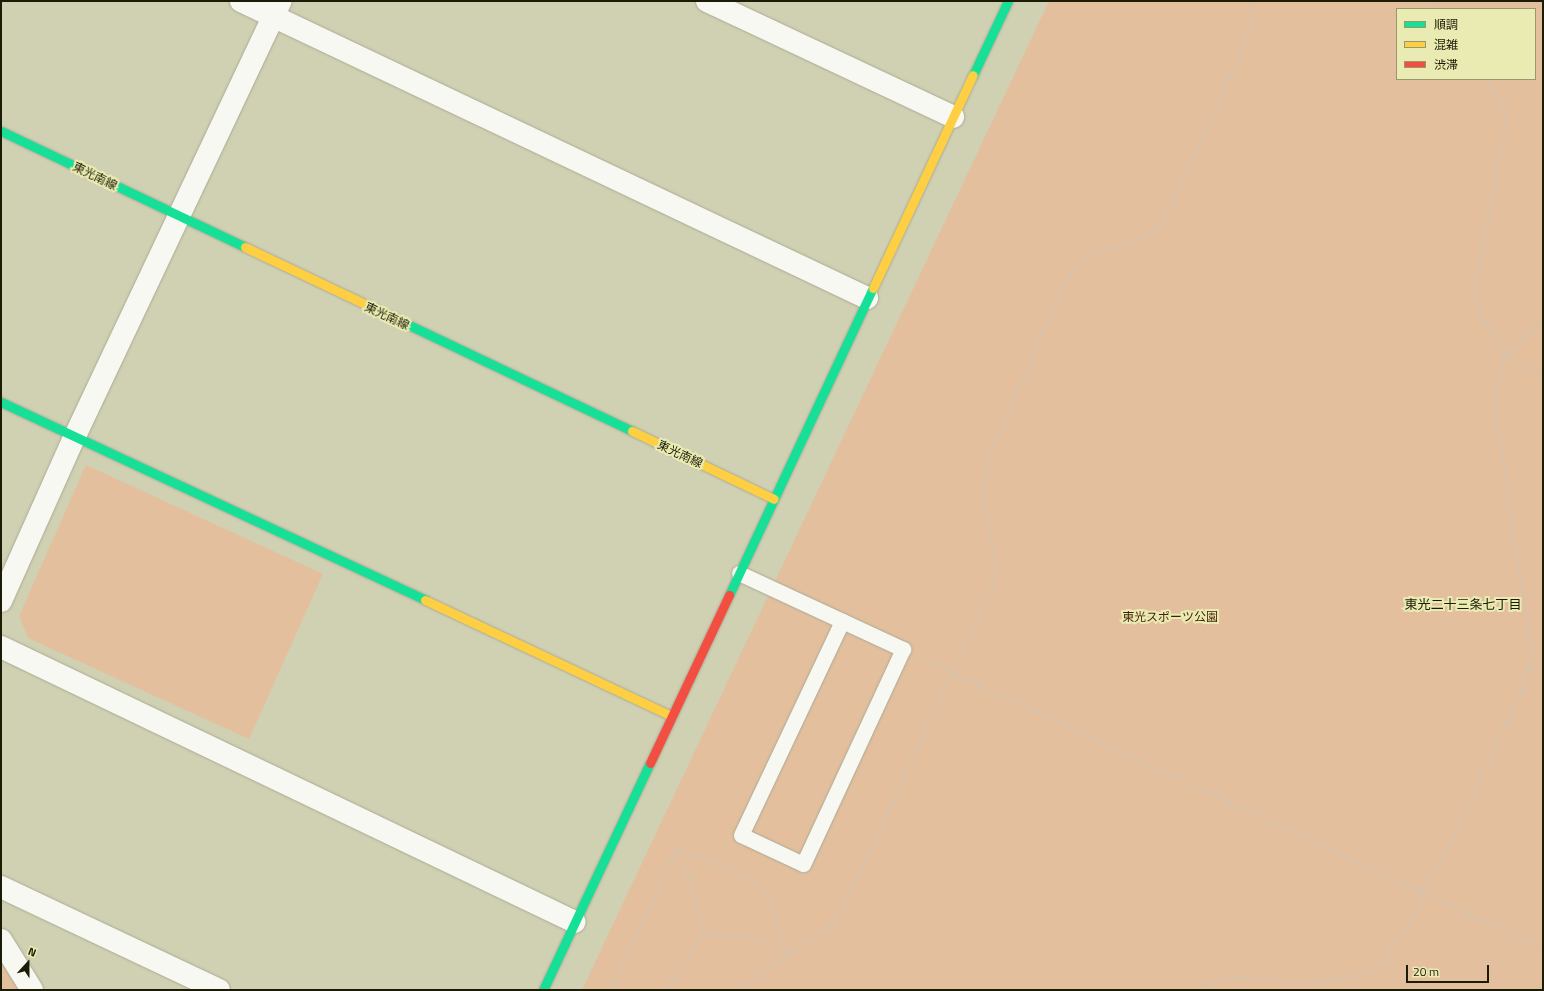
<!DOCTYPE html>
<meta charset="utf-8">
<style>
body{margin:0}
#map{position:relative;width:1544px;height:991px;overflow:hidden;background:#d0d0b2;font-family:"Titillium Web","Noto Sans JP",sans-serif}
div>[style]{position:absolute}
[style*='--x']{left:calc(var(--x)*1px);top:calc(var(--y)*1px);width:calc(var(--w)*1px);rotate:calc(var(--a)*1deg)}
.green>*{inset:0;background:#e4bf9e}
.path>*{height:2.5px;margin-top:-1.25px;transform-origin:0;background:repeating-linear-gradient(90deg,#c6c6bd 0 1px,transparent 0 4px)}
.roads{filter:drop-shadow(0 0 1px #abab94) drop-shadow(0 0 1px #abab94)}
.lane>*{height:15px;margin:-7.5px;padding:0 7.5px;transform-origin:7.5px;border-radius:7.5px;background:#f8f8f3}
.street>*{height:22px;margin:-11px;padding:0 11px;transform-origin:11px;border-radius:11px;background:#f8f8f3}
.fast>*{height:9px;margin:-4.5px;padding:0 4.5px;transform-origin:4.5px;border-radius:4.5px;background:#16e098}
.slow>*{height:9px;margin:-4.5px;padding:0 4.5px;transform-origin:4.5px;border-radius:4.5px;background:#ffcf43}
.jam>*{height:9px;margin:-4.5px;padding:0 4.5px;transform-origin:4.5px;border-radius:4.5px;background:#f24e42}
span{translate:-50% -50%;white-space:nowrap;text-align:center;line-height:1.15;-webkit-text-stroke:4px #eaebb2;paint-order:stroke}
.street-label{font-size:12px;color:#1c1b06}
.park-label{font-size:12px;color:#451e07}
.neighbourhood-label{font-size:13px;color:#1c1b06}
.frame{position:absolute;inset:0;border:2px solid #1c1b06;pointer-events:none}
.legend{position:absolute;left:1396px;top:8px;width:140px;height:72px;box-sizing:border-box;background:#eaebb2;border:1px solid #98986d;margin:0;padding:5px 7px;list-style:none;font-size:12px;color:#1c1b06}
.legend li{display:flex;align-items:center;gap:8px;height:20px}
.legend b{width:20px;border:1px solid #98986d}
.north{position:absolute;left:8px;top:943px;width:40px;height:40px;-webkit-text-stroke:3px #eaebb2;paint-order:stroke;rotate:21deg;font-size:11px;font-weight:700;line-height:16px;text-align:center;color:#1c1b06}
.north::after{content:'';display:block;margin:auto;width:14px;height:18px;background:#1c1b06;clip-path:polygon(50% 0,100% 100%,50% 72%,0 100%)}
.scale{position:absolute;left:1406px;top:965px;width:83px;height:18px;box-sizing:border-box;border:2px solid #1c1b06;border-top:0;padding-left:5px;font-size:12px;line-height:14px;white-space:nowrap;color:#1c1b06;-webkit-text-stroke:3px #eaebb2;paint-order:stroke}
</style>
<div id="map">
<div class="green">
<div style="clip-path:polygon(evenodd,1049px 1px,1543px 1px,1543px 990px,582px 990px,1049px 1px,1397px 9px,1535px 9px,1535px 79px,1397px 79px,1397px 9px)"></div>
<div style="clip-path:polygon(86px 465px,323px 574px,249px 739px,28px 638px,19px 616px)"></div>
<div style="clip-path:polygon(1px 958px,16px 986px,20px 990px,1px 990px)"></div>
</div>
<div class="path">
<div style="--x:1433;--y:1;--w:10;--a:53"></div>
<div style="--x:1487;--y:79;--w:33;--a:57"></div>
<div style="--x:1505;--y:107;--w:27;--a:90"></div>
<div style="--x:1505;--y:134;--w:148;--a:101.3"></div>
<div style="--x:1476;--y:279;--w:23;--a:85"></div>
<div style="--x:1478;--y:302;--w:16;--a:72"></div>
<div style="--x:1483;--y:317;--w:43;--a:59.3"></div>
<div style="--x:1505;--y:354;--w:44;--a:30.1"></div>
<div style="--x:922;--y:658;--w:685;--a:25.03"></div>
<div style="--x:1527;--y:671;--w:21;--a:-41"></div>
<div style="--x:703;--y:934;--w:22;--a:-3"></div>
<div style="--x:725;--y:933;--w:25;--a:12"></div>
<div style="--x:749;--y:938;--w:42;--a:22.3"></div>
<div style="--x:610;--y:990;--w:157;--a:-64.7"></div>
<div style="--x:677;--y:848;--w:55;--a:22.4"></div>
<div style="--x:728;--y:869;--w:27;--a:28"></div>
<div style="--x:752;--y:882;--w:25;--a:45"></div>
<div style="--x:770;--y:900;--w:58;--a:71.9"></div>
<div style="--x:663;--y:990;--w:7;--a:-27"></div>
<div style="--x:669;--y:987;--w:63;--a:-57.3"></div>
<div style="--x:703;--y:934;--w:52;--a:-102.2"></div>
<div style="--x:692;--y:883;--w:38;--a:-113"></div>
<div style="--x:738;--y:990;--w:115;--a:-35.1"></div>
<div style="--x:832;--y:924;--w:57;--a:-61.6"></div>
<div style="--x:859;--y:874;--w:317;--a:-65.2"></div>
<div style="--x:992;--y:586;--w:22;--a:-77"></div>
<div style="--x:997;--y:565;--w:52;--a:-103.2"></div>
<div style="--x:985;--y:514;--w:44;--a:-88.7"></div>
<div style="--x:986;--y:470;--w:23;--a:-75"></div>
<div style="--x:992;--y:448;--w:190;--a:-66.1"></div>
<div style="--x:1069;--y:274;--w:34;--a:-40"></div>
<div style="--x:1095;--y:252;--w:49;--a:-16.6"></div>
<div style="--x:1142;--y:238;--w:18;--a:-38"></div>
<div style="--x:1156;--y:227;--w:26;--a:-54"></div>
<div style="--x:1171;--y:206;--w:171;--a:-65.5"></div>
<div style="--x:1242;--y:50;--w:31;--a:-73"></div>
<div style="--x:1251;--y:20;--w:19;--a:-87"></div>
<div style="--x:1197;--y:990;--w:7;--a:-45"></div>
<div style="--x:1202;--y:985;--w:37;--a:-14"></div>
<div style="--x:1238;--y:976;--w:63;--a:6.3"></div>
<div style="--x:1301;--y:983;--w:41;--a:-7"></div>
<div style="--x:1342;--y:978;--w:26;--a:-16"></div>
<div style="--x:1367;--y:971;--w:22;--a:-30"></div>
<div style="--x:1386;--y:960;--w:62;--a:-57.6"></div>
<div style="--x:1419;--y:908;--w:15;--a:-86"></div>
<div style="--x:1420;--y:893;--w:46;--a:-58.4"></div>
<div style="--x:1444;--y:854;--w:178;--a:-64.3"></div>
<div style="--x:1521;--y:694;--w:40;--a:-74"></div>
<div style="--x:1532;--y:656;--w:256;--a:-98.5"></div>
<div style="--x:1494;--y:403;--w:50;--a:-77.3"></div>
<div style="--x:1505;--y:354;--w:51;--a:-41.8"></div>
</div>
<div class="roads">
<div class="lane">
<div style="--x:739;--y:573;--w:181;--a:24.9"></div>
<div style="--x:903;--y:649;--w:237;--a:114.9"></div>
<div style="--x:803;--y:864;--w:68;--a:-154.9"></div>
<div style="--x:741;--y:835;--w:237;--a:-64.7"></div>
</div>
<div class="street">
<div style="--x:241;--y:1;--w:693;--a:25.38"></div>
<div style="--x:707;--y:1;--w:272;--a:25.2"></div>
<div style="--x:1;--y:601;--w:179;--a:-65.9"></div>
<div style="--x:74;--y:438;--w:484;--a:-64.7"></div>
<div style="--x:1;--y:647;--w:636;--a:25.6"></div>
<div style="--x:1;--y:887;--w:241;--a:25.3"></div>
<div style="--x:1;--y:940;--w:59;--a:58.2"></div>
</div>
<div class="fast">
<div style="--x:973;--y:75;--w:82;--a:-64.7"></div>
<div style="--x:1;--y:131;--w:270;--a:25.4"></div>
<div style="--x:388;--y:315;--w:270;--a:25.4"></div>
<div style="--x:1;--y:402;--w:468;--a:25"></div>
<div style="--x:729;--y:595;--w:339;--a:-64.9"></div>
<div style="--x:543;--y:990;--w:251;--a:-64.8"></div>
</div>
<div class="slow">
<div style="--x:245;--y:247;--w:158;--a:25.4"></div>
<div style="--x:873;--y:288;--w:235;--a:-64.9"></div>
<div style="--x:632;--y:431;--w:157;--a:25.6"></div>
<div style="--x:425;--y:600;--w:273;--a:25.2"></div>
</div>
<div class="jam">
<div style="--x:650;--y:763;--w:186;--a:-64.8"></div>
</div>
</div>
<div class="street-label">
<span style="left:95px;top:176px;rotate:26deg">東光南線</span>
<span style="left:387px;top:316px;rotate:25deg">東光南線</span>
<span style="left:680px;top:454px;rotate:25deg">東光南線</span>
</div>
<div class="park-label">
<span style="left:1170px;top:617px">東光スポーツ公園</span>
</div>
<div class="neighbourhood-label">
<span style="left:1463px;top:604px">東光二十三条七丁目</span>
</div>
<div class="frame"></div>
<ul class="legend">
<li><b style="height:5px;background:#16e098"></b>順調</li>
<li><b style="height:5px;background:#ffcf43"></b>混雑</li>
<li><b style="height:5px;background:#f24e42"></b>渋滞</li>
</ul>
<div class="north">N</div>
<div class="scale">20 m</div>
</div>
